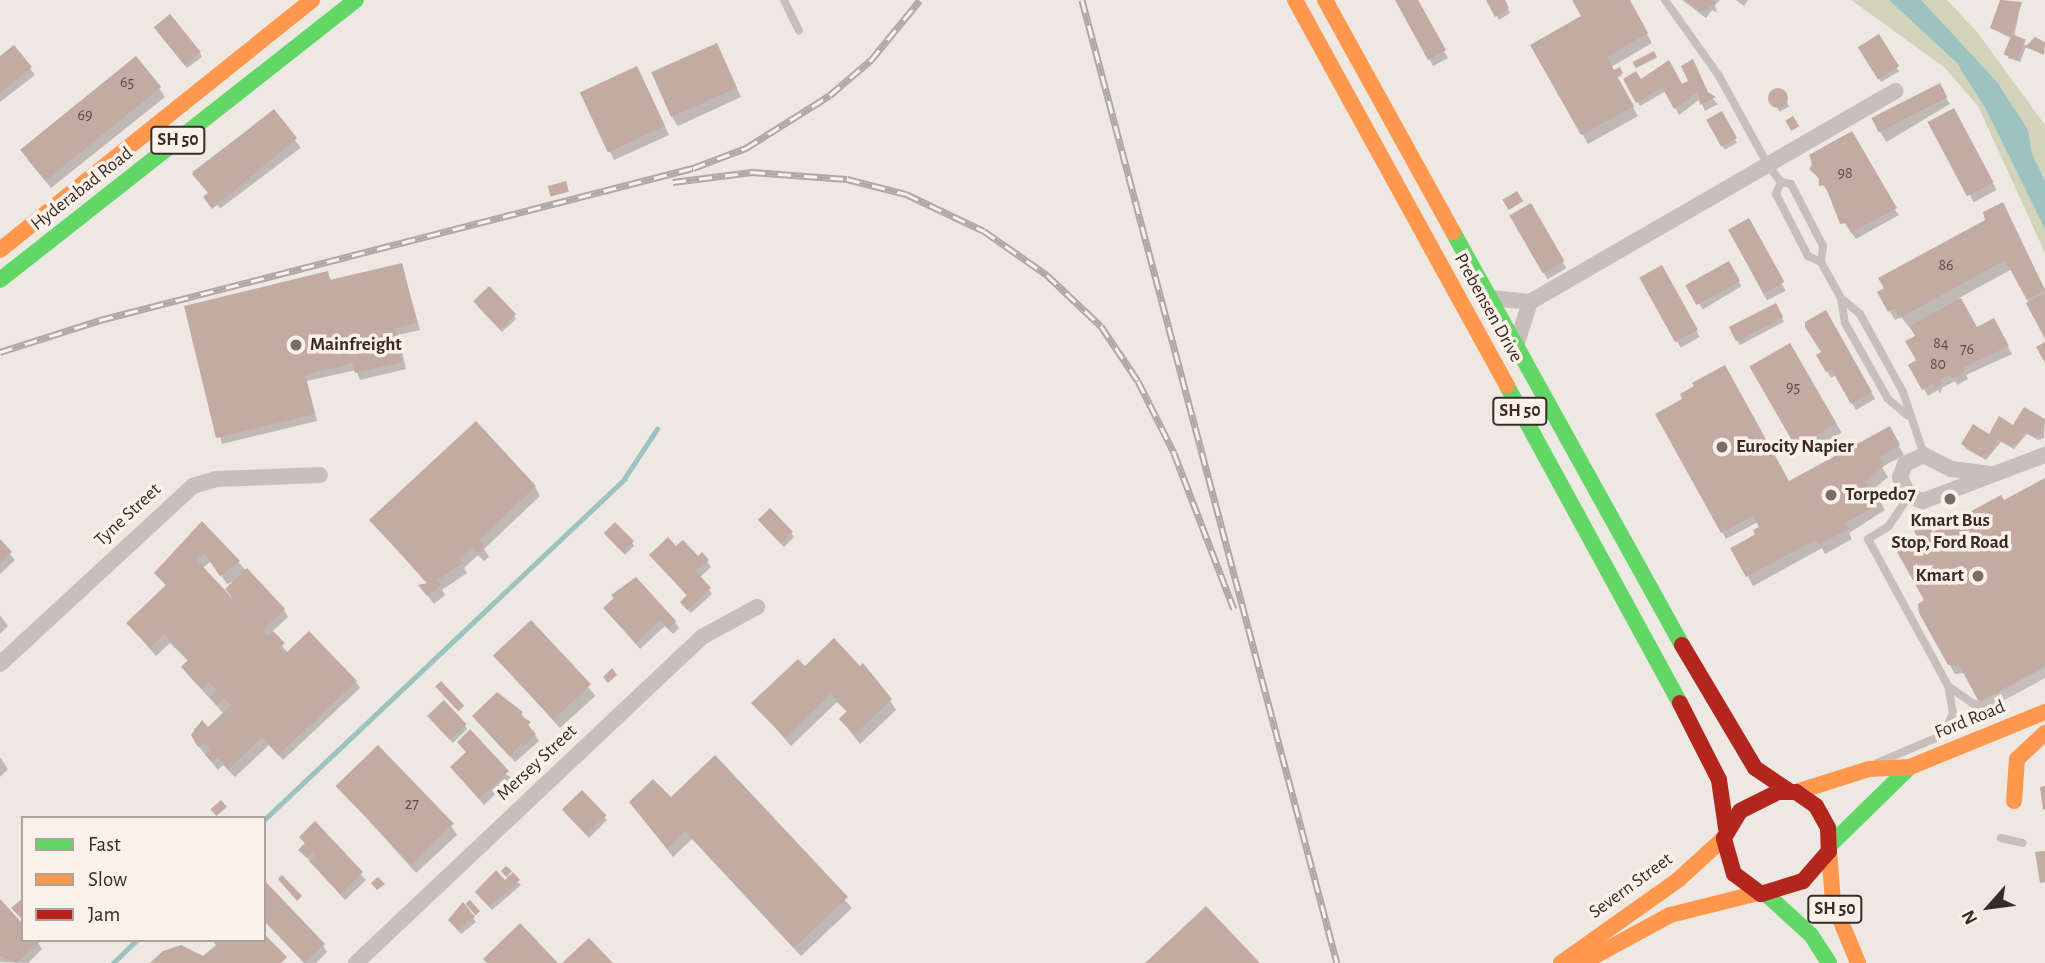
<!DOCTYPE html>
<style>
body{margin:0}
#map{position:relative;width:2045px;height:963px;overflow:hidden;background:#eee8e2;font-family:"Alegreya Sans",sans-serif}
div>[style]{position:absolute}
[style*='--x']{left:calc(var(--x)*1px);top:calc(var(--y)*1px);width:calc(var(--w)*1px);rotate:calc(var(--a)*1deg)}
.green>*{inset:0;background:#d1d4bb}
.water>*{inset:0;background:#9cc3c0}
.shadow>*{inset:0;background:#0003;transform-origin:0 0}
.stream>*{height:4.5px;margin:-2.25px;padding:0 2.25px;transform-origin:2.25px;border-radius:2.25px;background:#9cc3c0}
.building>*{inset:0;background:#c3aaa3;transform-origin:0 0}
.round{border-radius:50%}
.lane>*{height:8px;margin:-4px;padding:0 4px;transform-origin:4px;border-radius:4px;background:#c8bfba}
.street>*{height:16px;margin:-8px;padding:0 8px;transform-origin:8px;border-radius:8px;background:#c8bfba}
.fast>*{height:16px;margin:-8px;padding:0 8px;transform-origin:8px;border-radius:8px;background:#63d668}
.slow>*{height:16px;margin:-8px;padding:0 8px;transform-origin:8px;border-radius:8px;background:#ff974d}
.jam>*{height:16px;margin:-8px;padding:0 8px;transform-origin:8px;border-radius:8px;background:#b3261e}
.rail>*{height:7px;margin-top:-3.5px;transform-origin:0;background:repeating-linear-gradient(90deg,#fbf1e9 0 13px,#afa8a5 0 26px);box-sizing:border-box;border-block:2px solid #afa8a5}
.dots>*{width:19px;height:19px;translate:-50% -50%;box-sizing:border-box;border:4px solid #fbf1e9;border-radius:50%}
span{translate:-50% -50%;white-space:nowrap;text-align:center;line-height:1.15;-webkit-text-stroke:7px #fbf1e9;paint-order:stroke}
.number-label{font-size:16px;color:#5c4c47}
.number-label span{-webkit-text-stroke-width:0}
.shield-label span{padding:2px 5px;background:#fbf1e9;border:2px solid;border-radius:5px;-webkit-text-stroke-width:0}
.shield-label{font-size:18px;color:#392c28;font-weight:700}
.street-label{font-size:19px;color:#392c28}
.poi-label{font-size:19px;color:#392c28;font-weight:700}
.left{translate:0 -50%;text-align:left}
.right{translate:-100% -50%;text-align:right}
.legend{position:absolute;left:21px;top:816px;width:245px;height:126px;box-sizing:border-box;background:#fbf1e9;border:2px solid #ada29c;margin:0;padding:9px 12px;list-style:none;font-size:21px;color:#392c28}
.legend li{display:flex;align-items:center;gap:14px;height:35px}
.legend b{width:35px;border:2px solid #ada29c}
.north{position:absolute;left:1954px;top:872px;width:70px;height:70px;-webkit-text-stroke:5px #fbf1e9;paint-order:stroke;rotate:242deg;font-size:19px;font-weight:700;line-height:28px;text-align:center;color:#392c28}
.north::after{content:'';display:block;margin:auto;width:24px;height:32px;background:#392c28;clip-path:polygon(50% 0,100% 100%,50% 72%,0 100%)}
</style>
<div id="map">
<div class="green">
<div style="clip-path:polygon(1851px 0,1947px 0,1978px 33px,2045px 125px,2045px 253px,1978px 106px,1944px 67px)"></div>
</div>
<div class="water">
<div style="clip-path:polygon(1889px 0,1921px 0,1997px 82px,2028px 130px,2032px 154px,2045px 181px,2045px 229px,1987px 111px,1957px 63px)"></div>
</div>
<div class="shadow">
<div style="clip-path:polygon(1397px 0,1414px 0,1448px 58px,1433px 66px)"></div>
<div style="clip-path:polygon(1488px 0,1503px 0,1510px 13px,1499px 20px)"></div>
<div style="clip-path:polygon(1574px 0,1628px 0,1652px 43px,1611px 67px,1614px 73px,1620px 71px,1622px 75px,1617px 78px,1638px 116px,1588px 144px,1532px 46px,1584px 17px)"></div>
<div style="clip-path:polygon(1720px 0,1715px 5px,1717px 13px,1712px 10px,1706px 18px,1682px 0)"></div>
<div style="clip-path:polygon(1736px 0,1748px 0,1744px 6px)"></div>
<div style="clip-path:polygon(2002px 0,2021px 3px,2014px 37px,2028px 47px,2035px 39px,2045px 43px,2044px 55px,2026px 47px,2020px 62px,2008px 58px,2012px 39px,1991px 28px)"></div>
<div style="clip-path:polygon(158px 32px,200px 53px,202px 57px,187px 68px)"></div>
<div style="left:1878px;top:36px;width:41px;height:21px;rotate:59deg"></div>
<div style="clip-path:polygon(14px 47px,35px 75px,0 102px,0 58px)"></div>
<div style="clip-path:polygon(722px 55px,741px 97px,678px 126px,672px 117px)"></div>
<div style="clip-path:polygon(1668px 62px,1682px 86px,1708px 94px,1718px 104px,1705px 111px,1700px 99px,1679px 115px,1666px 91px,1640px 106px,1625px 80px,1640px 81px)"></div>
<div style="clip-path:polygon(642px 77px,669px 135px,614px 160px,582px 93px)"></div>
<div style="left:1939px;top:86px;width:21px;height:74px;rotate:59deg"></div>
<div style="clip-path:polygon(159px 88px,165px 97px,51px 188px,27px 159px)"></div>
<div style="left:1779px;top:88px;width:21px;height:11px;rotate:61deg"></div>
<div style="left:273px;top:111px;width:46px;height:101px;rotate:53deg"></div>
<div style="left:1953px;top:111px;width:90px;height:26px;rotate:61deg"></div>
<div style="left:1721px;top:114px;width:33px;height:14px;rotate:61deg"></div>
<div style="clip-path:polygon(1810px 156px,1882px 192px,1899px 215px,1856px 239px,1833px 207px,1836px 203px,1813px 171px)"></div>
<div style="left:1530px;top:205px;width:73px;height:22px;rotate:60deg"></div>
<div style="left:1748px;top:220px;width:80px;height:21px;rotate:62deg"></div>
<div style="clip-path:polygon(1987px 221px,2029px 260px,2045px 289px,2045px 335px,2012px 269px,1959px 298px,1976px 329px,1993px 320px,2012px 354px,1966px 375px,1968px 379px,1957px 385px,1955px 381px,1942px 388px,1940px 394px,1938px 390px,1928px 396px,1911px 365px,1918px 361px,1917px 337px,1901px 317px,1895px 320px,1879px 293px)"></div>
<div style="left:1728px;top:264px;width:26px;height:45px;rotate:59deg"></div>
<div style="clip-path:polygon(402px 265px,420px 330px,398px 335px,406px 369px,360px 380px,356px 370px,307px 381px,317px 421px,222px 444px,186px 307px,327px 273px,332px 282px)"></div>
<div style="left:1661px;top:267px;width:80px;height:22px;rotate:61deg"></div>
<div style="left:1775px;top:305px;width:19px;height:50px;rotate:62deg"></div>
<div style="clip-path:polygon(477px 306px,514px 315px,516px 319px,502px 332px)"></div>
<div style="clip-path:polygon(1826px 312px,1875px 399px,1856px 410px,1836px 375px,1831px 378px,1827px 371px)"></div>
<div style="left:1789px;top:345px;width:102px;height:43px;rotate:59deg"></div>
<div style="clip-path:polygon(2024px 409px,2045px 421px,2044px 438px,2038px 440px,2027px 434px,2014px 449px,2001px 442px,1986px 460px,1966px 449px,1963px 444px,2014px 427px)"></div>
<div style="clip-path:polygon(1657px 414px,1788px 483px,1889px 429px,1904px 455px,1882px 467px,1888px 477px,1874px 489px,1885px 510px,1849px 533px,1852px 539px,1825px 554px,1822px 548px,1753px 586px,1733px 548px,1763px 529px,1758px 522px,1726px 539px)"></div>
<div style="clip-path:polygon(2045px 483px,2045px 678px,1986px 710px,1966px 673px,1955px 674px,1920px 613px,1926px 601px,1933px 534px)"></div>
<div style="clip-path:polygon(535px 487px,540px 496px,484px 549px,489px 557px,484px 561px,478px 555px,464px 568px,467px 573px,442px 590px,445px 595px,434px 604px,421px 587px,428px 585px,371px 520px)"></div>
<div style="clip-path:polygon(evenodd,202px 524px,284px 610px,288px 617px,272px 632px,288px 653px,356px 682px,360px 688px,283px 760px,269px 745px,235px 777px,223px 765px,218px 770px,195px 742px,194px 729px,202px 722px,208px 729px,224px 714px,189px 676px,184px 667px,189px 662px,170px 643px,156px 656px,128px 624px,167px 587px,156px 573px,202px 524px,211px 561px,227px 584px,237px 580px,227px 589px,233px 600px,202px 569px,211px 561px)"></div>
<div style="clip-path:polygon(762px 524px,791px 533px,794px 537px,784px 547px)"></div>
<div style="clip-path:polygon(609px 538px,632px 542px,634px 546px,625px 555px)"></div>
<div style="clip-path:polygon(0 542px,15px 560px,0 574px)"></div>
<div style="clip-path:polygon(651px 555px,707px 561px,711px 567px,699px 578px,712px 594px,691px 613px,684px 606px,688px 597px)"></div>
<div style="clip-path:polygon(615px 599px,675px 622px,679px 628px,673px 634px,665px 626px,640px 649px,605px 609px)"></div>
<div style="clip-path:polygon(0 615px,8px 626px,0 634px)"></div>
<div style="left:530px;top:623px;width:98px;height:48px;rotate:48deg"></div>
<div style="clip-path:polygon(805px 668px,890px 700px,896px 710px,860px 744px,841px 720px,848px 713px,837px 702px,791px 746px,754px 703px)"></div>
<div style="clip-path:polygon(521px 713px,539px 741px,515px 762px,474px 716px)"></div>
<div style="clip-path:polygon(431px 720px,465px 725px,467px 729px,453px 743px)"></div>
<div style="clip-path:polygon(459px 742px,512px 778px,484px 805px,452px 768px,467px 753px)"></div>
<div style="clip-path:polygon(0 757px,8px 769px,0 777px)"></div>
<div style="clip-path:polygon(715px 758px,852px 908px,801px 956px,692px 839px,673px 857px,631px 802px,671px 800px)"></div>
<div style="clip-path:polygon(338px 786px,451px 825px,457px 835px,416px 873px)"></div>
<div style="clip-path:polygon(582px 792px,607px 820px,589px 838px,566px 814px)"></div>
<div style="clip-path:polygon(315px 824px,366px 880px,345px 900px,300px 850px,306px 845px,301px 837px)"></div>
<div style="clip-path:polygon(503px 871px,521px 885px,492px 910px,480px 897px,509px 878px)"></div>
<div style="clip-path:polygon(264px 883px,323px 945px,327px 952px,316px 963px,304px 963px,264px 921px)"></div>
<div style="clip-path:polygon(0 902px,23px 940px,36px 940px,42px 949px,28px 963px,0 962px)"></div>
<div style="clip-path:polygon(463px 905px,476px 922px,461px 934px,452px 924px)"></div>
</div>
<div class="stream">
<div style="--x:264;--y:820;--w:496;--a:-43.4"></div>
<div style="--x:624;--y:479;--w:60;--a:-56.6"></div>
<div style="--x:113;--y:963;--w:33;--a:-44"></div>
</div>
<div class="building">
<div style="clip-path:polygon(1395px 0,1418px 0,1446px 50px,1428px 60px)"></div>
<div style="clip-path:polygon(1486px 0,1505px 0,1509px 8px,1495px 17px)"></div>
<div style="clip-path:polygon(1572px 0,1630px 0,1648px 33px,1607px 57px,1614px 70px,1620px 67px,1623px 73px,1617px 76px,1634px 106px,1581px 135px,1530px 45px,1581px 16px)"></div>
<div style="clip-path:polygon(1685px 0,1712px 0,1716px 3px,1702px 12px)"></div>
<div style="clip-path:polygon(2000px 0,2022px 2px,2011px 36px,1990px 28px)"></div>
<div style="left:170px;top:14px;width:49px;height:21px;rotate:51deg"></div>
<div style="left:1879px;top:34px;width:38px;height:25px;rotate:58deg"></div>
<div style="left:2012px;top:34px;width:15px;height:22px;rotate:23deg"></div>
<div style="clip-path:polygon(2035px 37px,2045px 42px,2043px 54px,2025px 47px)"></div>
<div style="left:717px;top:43px;width:49px;height:72px;rotate:66deg"></div>
<div style="clip-path:polygon(14px 45px,32px 67px,0 93px,0 56px)"></div>
<div style="left:1654px;top:51px;width:7px;height:24px;rotate:63deg"></div>
<div style="left:136px;top:56px;width:40px;height:149px;rotate:51deg"></div>
<div style="clip-path:polygon(1693px 59px,1708px 92px,1716px 97px,1700px 105px,1698px 92px,1674px 109px,1662px 87px,1636px 103px,1623px 79px,1636px 71px,1641px 79px,1669px 60px,1682px 84px,1688px 81px,1681px 66px)"></div>
<div style="left:637px;top:66px;width:66px;height:63px;rotate:65deg"></div>
<div style="left:1940px;top:83px;width:16px;height:77px;rotate:63deg"></div>
<div class="round" style="left:1768px;top:88px;width:20px;height:20px"></div>
<div style="left:1954px;top:108px;width:84px;height:30px;rotate:62deg"></div>
<div style="clip-path:polygon(274px 109px,297px 138px,212px 209px,203px 197px,208px 193px,192px 174px)"></div>
<div style="left:1722px;top:111px;width:31px;height:18px;rotate:61deg"></div>
<div style="left:1793px;top:116px;width:12px;height:9px;rotate:59deg"></div>
<div style="clip-path:polygon(1852px 131px,1897px 208px,1851px 233px,1846px 223px,1840px 224px,1825px 185px,1819px 186px,1819px 178px,1809px 169px,1813px 164px,1809px 155px)"></div>
<div style="left:566px;top:181px;width:11px;height:19px;rotate:75deg"></div>
<div style="left:1517px;top:191px;width:12px;height:17px;rotate:59deg"></div>
<div style="clip-path:polygon(2003px 202px,2045px 290px,2027px 300px,2005px 260px,1900px 318px,1894px 308px,1888px 312px,1877px 292px,1884px 288px,1878px 278px,1985px 220px,1983px 212px)"></div>
<div style="left:1531px;top:203px;width:67px;height:25px;rotate:60deg"></div>
<div style="left:1749px;top:218px;width:73px;height:24px;rotate:61deg"></div>
<div style="left:1729px;top:261px;width:23px;height:50px;rotate:61deg"></div>
<div style="clip-path:polygon(402px 263px,417px 323px,395px 328px,403px 362px,355px 373px,352px 363px,305px 375px,315px 414px,216px 438px,184px 306px,328px 271px,330px 280px)"></div>
<div style="left:1662px;top:265px;width:74px;height:26px;rotate:61deg"></div>
<div style="left:489px;top:286px;width:39px;height:22px;rotate:46deg"></div>
<div style="clip-path:polygon(2045px 293px,2045px 339px,2026px 303px)"></div>
<div style="clip-path:polygon(1961px 298px,1977px 327px,1994px 318px,2009px 346px,1963px 368px,1965px 372px,1952px 379px,1950px 375px,1940px 380px,1942px 384px,1935px 388px,1933px 384px,1922px 390px,1908px 365px,1916px 360px,1905px 341px,1915px 336px,1910px 326px)"></div>
<div style="left:1776px;top:303px;width:16px;height:53px;rotate:63deg"></div>
<div style="clip-path:polygon(1826px 310px,1872px 392px,1851px 404px,1831px 369px,1826px 372px,1816px 355px,1821px 352px,1805px 327px,1805px 322px)"></div>
<div style="clip-path:polygon(2045px 342px,2045px 363px,2036px 347px)"></div>
<div style="left:1790px;top:343px;width:93px;height:47px;rotate:60deg"></div>
<div style="clip-path:polygon(1725px 365px,1789px 481px,1890px 426px,1900px 445px,1879px 457px,1884px 466px,1865px 482px,1870px 490px,1875px 487px,1882px 500px,1878px 505px,1845px 523px,1849px 529px,1818px 545px,1815px 540px,1746px 577px,1730px 548px,1755px 535px,1753px 530px,1759px 527px,1753px 516px,1721px 533px,1655px 414px,1682px 399px,1680px 394px,1694px 386px,1692px 383px)"></div>
<div style="clip-path:polygon(2024px 407px,2045px 419px,2042px 434px,2035px 437px,2025px 431px,2018px 443px,2011px 446px,1998px 439px,1990px 454px,1982px 457px,1961px 444px,1973px 424px,1989px 434px,1999px 416px,2013px 425px)"></div>
<div style="clip-path:polygon(476px 421px,536px 486px,479px 540px,485px 547px,478px 553px,472px 547px,459px 559px,463px 563px,437px 580px,441px 585px,427px 596px,418px 585px,428px 583px,369px 520px)"></div>
<div style="clip-path:polygon(2045px 478px,2045px 666px,1979px 702px,1959px 665px,1948px 665px,1919px 613px,1918px 604px,1924px 600px,1897px 552px,1919px 540px,1914px 531px,1928px 523px,1933px 532px,2001px 495px,2004px 500px)"></div>
<div style="left:770px;top:508px;width:33px;height:17px;rotate:46deg"></div>
<div style="clip-path:polygon(202px 521px,240px 561px,220px 576px,204px 553px,197px 560px,257px 625px,225px 589px,247px 568px,285px 609px,263px 630px,268px 636px,273px 631px,285px 643px,279px 648px,285px 654px,309px 631px,357px 681px,278px 755px,262px 737px,229px 769px,217px 757px,212px 762px,205px 755px,210px 750px,204px 743px,198px 747px,191px 735px,202px 720px,208px 727px,231px 705px,224px 698px,217px 705px,210px 697px,217px 690px,209px 682px,202px 689px,181px 667px,188px 660px,164px 634px,150px 648px,126px 623px,166px 585px,154px 573px)"></div>
<div style="left:615px;top:522px;width:27px;height:16px;rotate:45deg"></div>
<div style="clip-path:polygon(668px 537px,676px 546px,683px 540px,698px 556px,702px 552px,709px 560px,696px 571px,711px 588px,687px 610px,680px 602px,687px 595px,649px 555px)"></div>
<div style="clip-path:polygon(0 539px,12px 552px,0 564px)"></div>
<div style="clip-path:polygon(636px 577px,676px 621px,668px 629px,660px 620px,636px 643px,603px 608px,614px 598px,611px 595px)"></div>
<div style="left:531px;top:620px;width:88px;height:52px;rotate:47deg"></div>
<div style="clip-path:polygon(834px 638px,860px 666px,863px 663px,892px 699px,854px 735px,839px 719px,847px 711px,831px 694px,785px 738px,751px 703px,798px 659px,805px 666px)"></div>
<div style="clip-path:polygon(612px 668px,617px 675px,608px 683px,603px 677px)"></div>
<div style="left:441px;top:681px;width:34px;height:8px;rotate:47deg"></div>
<div style="clip-path:polygon(497px 692px,523px 712px,520px 715px,531px 722px,528px 725px,536px 734px,524px 746px,521px 743px,510px 757px,472px 716px)"></div>
<div style="left:444px;top:700px;width:33px;height:23px;rotate:47deg"></div>
<div style="clip-path:polygon(470px 729px,509px 771px,479px 799px,450px 767px,466px 752px,457px 742px)"></div>
<div style="left:378px;top:745px;width:109px;height:59px;rotate:46deg"></div>
<div style="clip-path:polygon(715px 755px,848px 897px,794px 948px,685px 831px,667px 849px,629px 802px,653px 779px,671px 797px)"></div>
<div style="clip-path:polygon(2045px 786px,2045px 809px,2043px 810px,2040px 787px)"></div>
<div style="left:582px;top:790px;width:35px;height:28px;rotate:46deg"></div>
<div style="left:221px;top:800px;width:9px;height:14px;rotate:49deg"></div>
<div style="clip-path:polygon(315px 821px,363px 872px,340px 894px,309px 861px,316px 855px,313px 852px,307px 858px,298px 850px,305px 843px,299px 837px)"></div>
<div style="clip-path:polygon(2045px 851px,2045px 882px,2040px 883px,2035px 852px)"></div>
<div style="clip-path:polygon(506px 866px,512px 871px,506px 877px,501px 871px)"></div>
<div style="clip-path:polygon(496px 870px,505px 880px,513px 872px,520px 880px,489px 907px,475px 892px)"></div>
<div style="clip-path:polygon(282px 875px,302px 896px,297px 901px,278px 879px)"></div>
<div style="clip-path:polygon(378px 877px,385px 884px,377px 890px,371px 883px)"></div>
<div style="clip-path:polygon(264px 880px,325px 944px,305px 963px,264px 920px)"></div>
<div style="clip-path:polygon(23px 898px,23px 920px,11px 908px)"></div>
<div style="clip-path:polygon(0 899px,23px 924px,23px 940px,40px 942px,17px 963px,0 956px)"></div>
<div style="left:470px;top:900px;width:15px;height:6px;rotate:48deg"></div>
<div style="clip-path:polygon(463px 902px,475px 917px,458px 930px,448px 920px)"></div>
<div style="clip-path:polygon(1206px 906px,1260px 963px,1145px 963px)"></div>
<div style="clip-path:polygon(520px 923px,558px 963px,487px 963px,483px 959px)"></div>
<div style="clip-path:polygon(264px 934px,287px 957px,281px 963px,150px 963px,163px 951px,181px 945px,203px 956px,216px 945px,212px 940px,264px 940px)"></div>
<div style="clip-path:polygon(589px 938px,613px 963px,562px 963px,577px 949px)"></div>
</div>
<div class="lane">
<div style="--x:784;--y:0;--w:34;--a:64"></div>
<div style="--x:1665;--y:0;--w:93;--a:54.6"></div>
<div style="--x:1719;--y:76;--w:102;--a:61.2"></div>
<div style="--x:1768;--y:165;--w:21;--a:53"></div>
<div style="--x:1781;--y:182;--w:10;--a:11"></div>
<div style="--x:1791;--y:184;--w:70;--a:62.7"></div>
<div style="--x:1823;--y:246;--w:16;--a:97"></div>
<div style="--x:1781;--y:182;--w:13;--a:113"></div>
<div style="--x:1776;--y:194;--w:70;--a:62.7"></div>
<div style="--x:1808;--y:256;--w:14;--a:25"></div>
<div style="--x:1821;--y:262;--w:41;--a:60.9"></div>
<div style="--x:1841;--y:298;--w:25;--a:81"></div>
<div style="--x:1845;--y:323;--w:87;--a:60.5"></div>
<div style="--x:1888;--y:399;--w:25;--a:40"></div>
<div style="--x:1841;--y:298;--w:25;--a:40"></div>
<div style="--x:1860;--y:314;--w:89;--a:61.1"></div>
<div style="--x:1903;--y:392;--w:66;--a:71.6"></div>
<div style="--x:1909;--y:496;--w:36;--a:124"></div>
<div style="--x:1889;--y:526;--w:25;--a:148"></div>
<div style="--x:1868;--y:539;--w:167;--a:61.4"></div>
<div style="--x:1877;--y:763;--w:64;--a:-23"></div>
<div style="--x:1936;--y:738;--w:13;--a:-42"></div>
<div style="--x:1946;--y:729;--w:17;--a:-66"></div>
<div style="--x:1953;--y:713;--w:27;--a:-100"></div>
<div style="--x:1948;--y:686;--w:32;--a:35"></div>
<div style="--x:1974;--y:704;--w:11;--a:5"></div>
<div style="--x:1985;--y:705;--w:68;--a:-28.1"></div>
<div style="--x:2001;--y:838;--w:22;--a:13"></div>
</div>
<div class="street">
<div style="--x:1490;--y:298;--w:40;--a:5.7"></div>
<div style="--x:1530;--y:302;--w:422;--a:-30"></div>
<div style="--x:1516;--y:346;--w:46;--a:-72.3"></div>
<div style="--x:1991;--y:474;--w:40;--a:-172.9"></div>
<div style="--x:1951;--y:469;--w:30;--a:-153"></div>
<div style="--x:1924;--y:455;--w:21;--a:155"></div>
<div style="--x:1905;--y:464;--w:14;--a:111"></div>
<div style="--x:1900;--y:477;--w:21;--a:65"></div>
<div style="--x:1909;--y:496;--w:15;--a:20"></div>
<div style="--x:1923;--y:501;--w:130;--a:-20.7"></div>
<div style="--x:0;--y:664;--w:263;--a:-42.7"></div>
<div style="--x:193;--y:486;--w:24;--a:-17"></div>
<div style="--x:216;--y:479;--w:104;--a:-2.2"></div>
<div style="--x:356;--y:963;--w:475;--a:-43.3"></div>
<div style="--x:702;--y:637;--w:63;--a:-28.6"></div>
</div>
<div class="fast">
<div style="--x:1453;--y:232;--w:472;--a:61"></div>
<div style="--x:0;--y:280;--w:453;--a:-38.2"></div>
<div style="--x:1507;--y:386;--w:361;--a:61.4"></div>
<div style="--x:1830;--y:845;--w:112;--a:-44.3"></div>
<div style="--x:1766;--y:894;--w:61;--a:42.3"></div>
<div style="--x:1811;--y:935;--w:33;--a:57"></div>
</div>
<div class="slow">
<div style="--x:1295;--y:0;--w:440;--a:61.2"></div>
<div style="--x:1325;--y:0;--w:265;--a:61.1"></div>
<div style="--x:0;--y:250;--w:400;--a:-38.7"></div>
<div style="--x:1796;--y:792;--w:77;--a:-17.5"></div>
<div style="--x:1869;--y:769;--w:41;--a:-2.8"></div>
<div style="--x:1910;--y:767;--w:146;--a:-22.2"></div>
<div style="--x:2014;--y:801;--w:42;--a:-85.9"></div>
<div style="--x:2017;--y:759;--w:38;--a:-43"></div>
<div style="--x:1829;--y:851;--w:51;--a:85.5"></div>
<div style="--x:1833;--y:902;--w:66;--a:67.7"></div>
<div style="--x:1561;--y:963;--w:143;--a:-35.4"></div>
<div style="--x:1678;--y:880;--w:62;--a:-42.4"></div>
<div style="--x:1582;--y:963;--w:100;--a:-28.6"></div>
<div style="--x:1670;--y:915;--w:91;--a:-14"></div>
</div>
<div class="jam">
<div style="--x:1682;--y:645;--w:143;--a:59.3"></div>
<div style="--x:1755;--y:768;--w:41;--a:34.1"></div>
<div style="--x:1680;--y:703;--w:86;--a:63.1"></div>
<div style="--x:1719;--y:780;--w:49;--a:81.7"></div>
<div style="--x:1778;--y:792;--w:18;--a:0"></div>
<div style="--x:1796;--y:792;--w:24;--a:35"></div>
<div style="--x:1816;--y:806;--w:25;--a:61"></div>
<div style="--x:1828;--y:828;--w:23;--a:88"></div>
<div style="--x:1829;--y:851;--w:40;--a:131"></div>
<div style="--x:1803;--y:881;--w:44;--a:162.8"></div>
<div style="--x:1761;--y:894;--w:34;--a:-143"></div>
<div style="--x:1734;--y:874;--w:37;--a:-106"></div>
<div style="--x:1724;--y:838;--w:31;--a:-59"></div>
<div style="--x:1740;--y:811;--w:42;--a:-26.6"></div>
</div>
<div class="rail">
<div style="--x:1082;--y:0;--w:996;--a:75.17"></div>
<div style="--x:673;--y:182;--w:80;--a:-7.2"></div>
<div style="--x:752;--y:172;--w:95;--a:4.2"></div>
<div style="--x:847;--y:179;--w:61;--a:14.3"></div>
<div style="--x:906;--y:194;--w:86;--a:25.4"></div>
<div style="--x:984;--y:231;--w:77;--a:34.9"></div>
<div style="--x:1047;--y:275;--w:74;--a:43.4"></div>
<div style="--x:1101;--y:326;--w:66;--a:56.1"></div>
<div style="--x:1138;--y:381;--w:80;--a:63.4"></div>
<div style="--x:1174;--y:453;--w:167;--a:69"></div>
<div style="--x:0;--y:352;--w:105;--a:-17.7"></div>
<div style="--x:100;--y:320;--w:612;--a:-14.38"></div>
<div style="--x:693;--y:168;--w:57;--a:-20.7"></div>
<div style="--x:746;--y:148;--w:99;--a:-32.2"></div>
<div style="--x:830;--y:95;--w:54;--a:-40.5"></div>
<div style="--x:871;--y:60;--w:77;--a:-50.8"></div>
</div>
<div class="dots">
<div style="left:296px;top:345px;background:#786e69"></div>
<div style="left:1722px;top:447px;background:#786e69"></div>
<div style="left:1831px;top:495px;background:#786e69"></div>
<div style="left:1950px;top:499px;background:#786e69"></div>
<div style="left:1978px;top:576px;background:#786e69"></div>
</div>
<div class="number-label">
<span style="left:127px;top:82px">65</span>
<span style="left:85px;top:115px">69</span>
<span style="left:1845px;top:173px">98</span>
<span style="left:1946px;top:265px">86</span>
<span style="left:1941px;top:343px">84</span>
<span style="left:1967px;top:349px">76</span>
<span style="left:1938px;top:364px">80</span>
<span style="left:1793px;top:387px">95</span>
<span style="left:412px;top:804px">27</span>
</div>
<div class="shield-label">
<span style="left:178px;top:140px">SH 50</span>
<span style="left:1520px;top:411px">SH 50</span>
<span style="left:1835px;top:909px">SH 50</span>
</div>
<div class="street-label">
<span style="left:82px;top:189px;rotate:-38deg">Hyderabad Road</span>
<span style="left:1488px;top:308px;rotate:61deg">Prebensen Drive</span>
<span style="left:128px;top:515px;rotate:-43deg">Tyne Street</span>
<span style="left:1970px;top:720px;rotate:-22deg">Ford Road</span>
<span style="left:537px;top:763px;rotate:-43deg">Mersey Street</span>
<span style="left:1631px;top:886px;rotate:-36deg">Severn Street</span>
</div>
<div class="poi-label">
<span class="left" style="left:310px;top:345px">Mainfreight</span>
<span class="left" style="left:1736px;top:447px">Eurocity Napier</span>
<span class="left" style="left:1845px;top:495px">Torpedo7</span>
<span style="left:1950px;top:532px">Kmart Bus<br>Stop, Ford Road</span>
<span class="right" style="left:1964px;top:576px">Kmart</span>
</div>
<ul class="legend">
<li><b style="height:9px;background:#63d668"></b>Fast</li>
<li><b style="height:9px;background:#ff974d"></b>Slow</li>
<li><b style="height:9px;background:#b3261e"></b>Jam</li>
</ul>
<div class="north">N</div>
</div>
